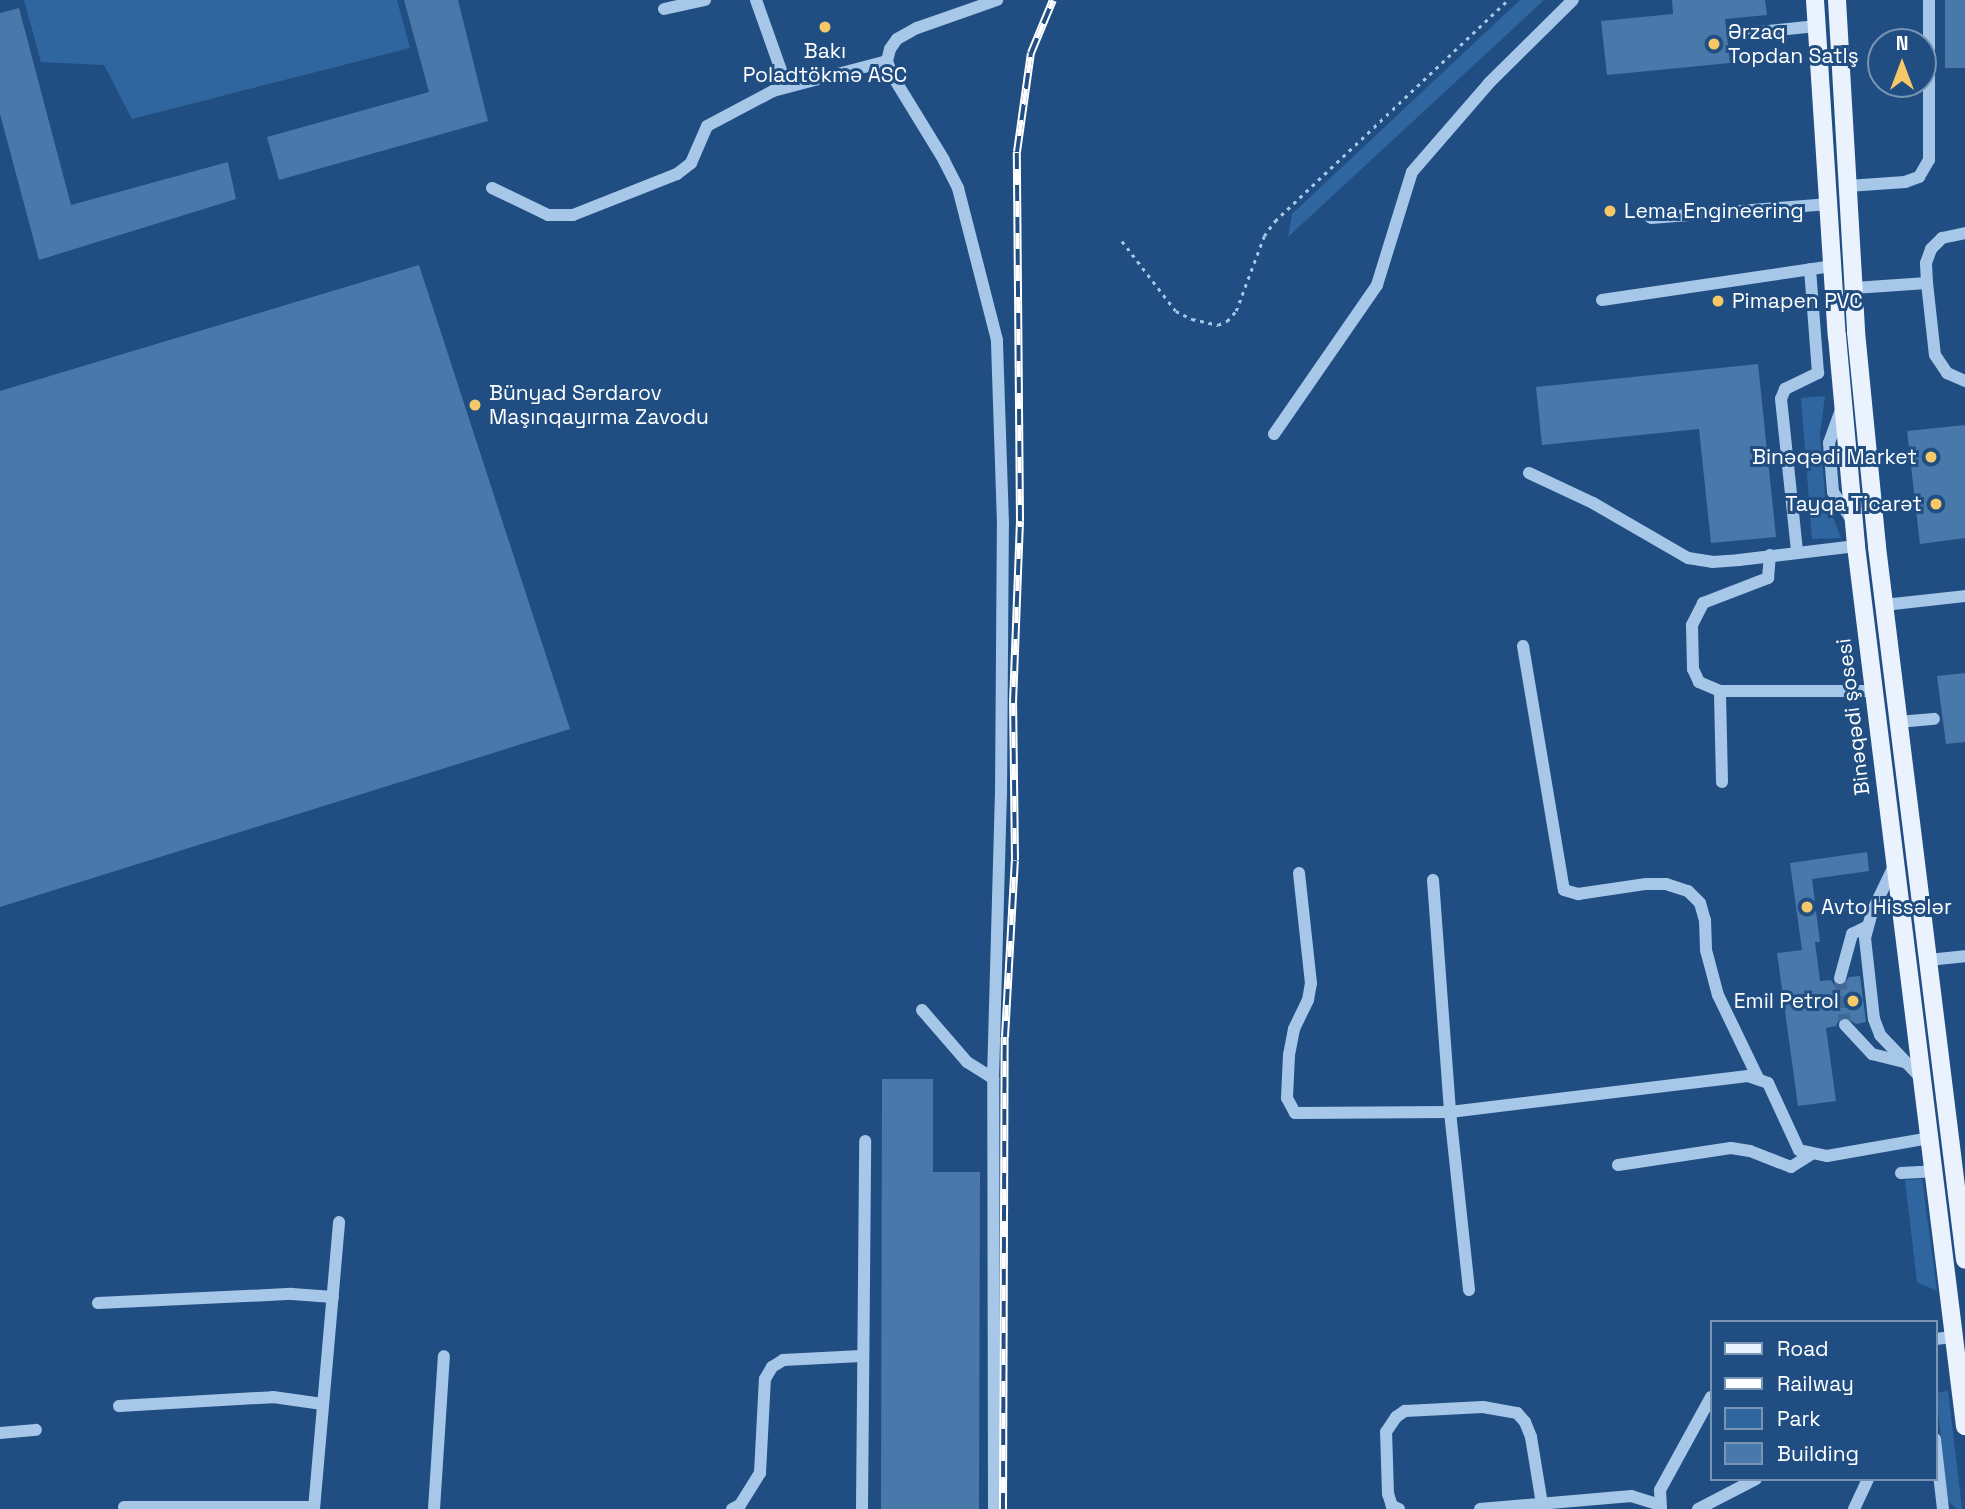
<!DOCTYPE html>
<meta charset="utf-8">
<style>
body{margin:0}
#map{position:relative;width:1965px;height:1509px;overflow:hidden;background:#204e82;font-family:"Space Grotesk",sans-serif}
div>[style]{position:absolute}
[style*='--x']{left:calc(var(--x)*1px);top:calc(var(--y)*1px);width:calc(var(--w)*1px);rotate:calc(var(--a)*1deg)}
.green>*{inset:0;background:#30669f}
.building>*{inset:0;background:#4978ab;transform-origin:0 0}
.minor-tunnel>*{height:12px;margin-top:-6px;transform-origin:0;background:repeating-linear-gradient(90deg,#416995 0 12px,transparent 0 18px)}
.path>*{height:2.5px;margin-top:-1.25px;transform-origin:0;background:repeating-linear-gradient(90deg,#a7c7e9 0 3.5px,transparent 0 8.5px)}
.minor>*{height:12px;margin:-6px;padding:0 6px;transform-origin:6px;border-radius:6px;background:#a7c7e9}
.major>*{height:18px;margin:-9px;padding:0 9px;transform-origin:9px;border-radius:9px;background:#eaf2fe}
.rail>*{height:8px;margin-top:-4px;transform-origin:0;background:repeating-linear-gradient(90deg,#204e82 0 16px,#fff 0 32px);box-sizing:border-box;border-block:2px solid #fff}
.dots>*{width:19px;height:19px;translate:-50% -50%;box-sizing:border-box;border:4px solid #204e82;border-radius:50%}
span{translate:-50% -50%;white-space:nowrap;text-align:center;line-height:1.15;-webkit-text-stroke:6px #204e82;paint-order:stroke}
.poi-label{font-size:21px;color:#fff}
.left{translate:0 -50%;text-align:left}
.right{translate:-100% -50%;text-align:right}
.street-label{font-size:21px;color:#fff}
.legend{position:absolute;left:1710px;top:1320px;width:228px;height:161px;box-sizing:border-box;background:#204e82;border:2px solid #7995b4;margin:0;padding:9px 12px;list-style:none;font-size:21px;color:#fff}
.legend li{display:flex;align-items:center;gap:14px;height:35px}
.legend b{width:35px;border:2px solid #7995b4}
.north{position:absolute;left:1867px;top:28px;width:70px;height:70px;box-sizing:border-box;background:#204e82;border:2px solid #7995b4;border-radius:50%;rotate:0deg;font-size:19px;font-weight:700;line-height:28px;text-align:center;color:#fff}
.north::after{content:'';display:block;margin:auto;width:24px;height:32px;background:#f6c868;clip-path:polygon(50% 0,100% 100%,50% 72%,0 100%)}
</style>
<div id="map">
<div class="green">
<div style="clip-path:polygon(24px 0,397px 0,410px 48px,132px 119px,104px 65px,41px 62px)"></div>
<div style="clip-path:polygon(1520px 0,1544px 0,1288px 237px,1292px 214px)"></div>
<div style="clip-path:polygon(1825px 396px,1820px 434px,1825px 496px,1841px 538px,1812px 539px,1801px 398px)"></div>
<div style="clip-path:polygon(1922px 1179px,1937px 1291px,1917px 1282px,1905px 1180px)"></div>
<div style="clip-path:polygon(1948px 1391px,1962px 1509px,1957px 1509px,1948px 1501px,1936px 1393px)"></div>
</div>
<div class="building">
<div style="clip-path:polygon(404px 0,458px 0,488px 121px,279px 180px,267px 137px,429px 92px)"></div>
<div style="clip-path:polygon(1672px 0,1765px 0,1767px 15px,1725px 19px,1730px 63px,1607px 75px,1601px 21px,1673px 14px)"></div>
<div style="left:1945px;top:0;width:20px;height:68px"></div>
<div style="clip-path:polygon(19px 8px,71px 205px,228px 162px,236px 199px,39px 260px,0 114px,0 13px)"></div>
<div style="clip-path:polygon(419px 265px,570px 729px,0 907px,0 391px)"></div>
<div style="clip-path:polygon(1758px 364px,1776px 537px,1711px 543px,1699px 429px,1542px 445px,1536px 387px)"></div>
<div style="clip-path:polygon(1965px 425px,1965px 538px,1920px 544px,1907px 431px)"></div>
<div style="clip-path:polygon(1965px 673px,1965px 742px,1946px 744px,1937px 676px)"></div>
<div style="clip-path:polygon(1867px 852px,1869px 871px,1812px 879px,1820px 942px,1815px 942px,1820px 981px,1831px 980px,1834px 985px,1842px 987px,1849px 977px,1860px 976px,1866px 1022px,1856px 1024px,1844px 1016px,1839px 1019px,1836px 1026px,1826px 1028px,1836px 1101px,1798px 1106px,1777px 953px,1802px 950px,1790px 863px)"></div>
<div style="clip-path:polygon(882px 1079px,933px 1079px,933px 1172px,980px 1172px,979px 1509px,881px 1509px)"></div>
</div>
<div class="minor-tunnel">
<div style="--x:1840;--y:978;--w:47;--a:83.9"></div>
</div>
<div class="path">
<div style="--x:1122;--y:241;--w:88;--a:52.4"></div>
<div style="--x:1176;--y:311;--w:18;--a:27"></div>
<div style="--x:1192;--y:319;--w:27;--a:13"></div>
<div style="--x:1218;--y:325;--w:10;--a:-24"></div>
<div style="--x:1227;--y:321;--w:13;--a:-48"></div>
<div style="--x:1236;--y:311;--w:80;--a:-69.5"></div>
<div style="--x:1264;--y:236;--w:19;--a:-54"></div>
<div style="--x:1275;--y:221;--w:321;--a:-43.5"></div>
</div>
<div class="minor">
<div style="--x:756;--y:0;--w:92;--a:70.4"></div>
<div style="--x:664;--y:9;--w:42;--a:-12.4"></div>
<div style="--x:1739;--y:34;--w:78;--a:-5.9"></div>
<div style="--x:1848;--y:186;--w:57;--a:-4"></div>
<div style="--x:1905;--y:182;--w:15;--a:-20"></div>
<div style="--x:1919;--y:177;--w:20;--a:-60"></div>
<div style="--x:1929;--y:160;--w:160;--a:-90"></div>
<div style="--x:492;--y:188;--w:62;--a:25.7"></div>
<div style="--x:548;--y:215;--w:25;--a:0"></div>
<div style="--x:573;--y:215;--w:112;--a:-21.5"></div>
<div style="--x:677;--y:174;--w:18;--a:-38"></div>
<div style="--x:691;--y:163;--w:40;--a:-66.6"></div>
<div style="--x:707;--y:126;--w:75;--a:-27.9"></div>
<div style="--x:773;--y:91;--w:118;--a:-14.7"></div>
<div style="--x:1651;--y:218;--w:179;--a:-4.5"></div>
<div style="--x:1927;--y:283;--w:72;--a:83.7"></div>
<div style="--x:1935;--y:355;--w:22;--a:56"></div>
<div style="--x:1947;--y:373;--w:20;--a:24"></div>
<div style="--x:1854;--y:288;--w:73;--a:-3.9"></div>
<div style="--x:1927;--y:283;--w:20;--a:-93"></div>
<div style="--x:1926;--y:263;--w:15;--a:-70"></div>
<div style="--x:1931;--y:249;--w:16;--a:-45"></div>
<div style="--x:1942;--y:238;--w:24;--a:-12"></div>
<div style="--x:1602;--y:300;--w:232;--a:-8.4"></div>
<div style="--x:1842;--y:407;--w:38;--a:110"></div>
<div style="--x:1829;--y:443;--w:49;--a:85.3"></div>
<div style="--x:1833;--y:492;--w:37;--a:56"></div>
<div style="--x:1274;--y:434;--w:181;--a:-55.3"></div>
<div style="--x:1377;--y:285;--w:118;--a:-72.8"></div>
<div style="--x:1412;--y:172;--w:118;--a:-49.1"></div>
<div style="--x:1489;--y:83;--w:118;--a:-44.7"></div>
<div style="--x:1529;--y:473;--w:71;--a:25.1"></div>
<div style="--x:1593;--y:503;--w:110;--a:30.1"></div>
<div style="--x:1688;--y:558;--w:24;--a:9"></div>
<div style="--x:1712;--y:562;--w:27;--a:-4"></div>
<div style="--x:1739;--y:560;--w:118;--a:-6.8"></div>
<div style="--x:1797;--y:551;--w:153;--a:-96"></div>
<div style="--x:1781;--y:399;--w:11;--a:-68"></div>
<div style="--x:1785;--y:389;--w:37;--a:-26"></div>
<div style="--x:1818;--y:373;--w:104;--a:-94.4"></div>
<div style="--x:1884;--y:605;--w:81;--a:-6.3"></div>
<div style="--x:1523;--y:646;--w:247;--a:80.5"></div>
<div style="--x:1564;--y:890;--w:15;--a:16"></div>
<div style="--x:1578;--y:894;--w:69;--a:-8.4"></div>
<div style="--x:1646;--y:884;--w:20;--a:0"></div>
<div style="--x:1666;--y:884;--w:23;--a:18"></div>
<div style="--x:1688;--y:891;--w:17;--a:45"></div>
<div style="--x:1700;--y:903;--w:18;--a:74"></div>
<div style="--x:1705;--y:920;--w:30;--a:88"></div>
<div style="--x:1706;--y:950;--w:47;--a:75.1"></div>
<div style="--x:1718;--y:995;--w:92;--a:64.3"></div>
<div style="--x:1720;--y:691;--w:23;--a:-157"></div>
<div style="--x:1699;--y:682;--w:14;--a:-115"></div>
<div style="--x:1693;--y:669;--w:44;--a:-91.3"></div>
<div style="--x:1692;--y:625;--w:25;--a:-63"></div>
<div style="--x:1703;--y:603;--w:70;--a:-21"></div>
<div style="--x:1768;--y:578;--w:23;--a:-85"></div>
<div style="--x:1898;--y:722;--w:36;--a:-5"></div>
<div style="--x:1722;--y:782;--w:91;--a:-91.3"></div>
<div style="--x:1720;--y:691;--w:152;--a:0"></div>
<div style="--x:1894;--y:866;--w:51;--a:115.6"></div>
<div style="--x:1872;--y:912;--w:27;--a:105"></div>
<div style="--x:1865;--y:938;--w:81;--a:83.7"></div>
<div style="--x:1874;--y:1019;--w:17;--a:69"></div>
<div style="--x:1880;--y:1035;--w:61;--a:46.3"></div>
<div style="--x:1299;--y:873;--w:111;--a:83.8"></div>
<div style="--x:1311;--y:983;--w:17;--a:100"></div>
<div style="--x:1308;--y:1000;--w:32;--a:116"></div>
<div style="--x:1294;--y:1029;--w:26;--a:101"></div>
<div style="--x:1289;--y:1055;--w:43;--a:92.7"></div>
<div style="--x:1287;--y:1098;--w:17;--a:62"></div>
<div style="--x:1295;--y:1113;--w:155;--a:-0.4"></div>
<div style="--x:1450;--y:1112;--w:300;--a:-6.9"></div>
<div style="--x:1748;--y:1076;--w:21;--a:19"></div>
<div style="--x:1768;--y:1083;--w:74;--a:65.2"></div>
<div style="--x:1799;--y:1150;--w:29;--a:12"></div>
<div style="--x:1827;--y:1156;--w:105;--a:-9.9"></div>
<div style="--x:1433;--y:880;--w:233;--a:85.8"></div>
<div style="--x:1450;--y:1112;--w:179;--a:83.9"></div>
<div style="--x:1928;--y:960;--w:37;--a:-6"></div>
<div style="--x:1840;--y:978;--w:46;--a:-74.7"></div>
<div style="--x:1852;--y:934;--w:16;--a:-27"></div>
<div style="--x:922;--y:1010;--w:69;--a:49.1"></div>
<div style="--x:967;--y:1062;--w:31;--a:32"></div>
<div style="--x:1845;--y:1025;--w:40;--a:47"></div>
<div style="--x:1872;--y:1054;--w:34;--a:14"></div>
<div style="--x:1618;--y:1165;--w:114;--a:-8.6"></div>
<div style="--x:1731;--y:1148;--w:19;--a:9"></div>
<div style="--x:1750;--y:1151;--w:44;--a:21.3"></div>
<div style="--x:1791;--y:1167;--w:25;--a:-32"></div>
<div style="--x:1901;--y:1173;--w:33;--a:-3"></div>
<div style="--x:98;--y:1303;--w:194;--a:-2.7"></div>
<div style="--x:292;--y:1294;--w:41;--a:4.2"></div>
<div style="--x:1935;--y:1339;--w:19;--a:-6"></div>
<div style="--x:119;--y:1406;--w:154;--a:-3.3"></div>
<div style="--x:273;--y:1397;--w:50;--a:8"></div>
<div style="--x:0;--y:1433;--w:36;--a:-5"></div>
<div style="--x:1935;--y:1439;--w:70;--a:83.5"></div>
<div style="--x:124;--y:1507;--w:190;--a:0"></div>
<div style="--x:314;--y:1509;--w:288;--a:-85"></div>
<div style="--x:434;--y:1509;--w:153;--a:-86.3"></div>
<div style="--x:732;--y:1509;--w:9;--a:-27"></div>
<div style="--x:740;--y:1505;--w:38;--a:-58"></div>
<div style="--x:760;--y:1473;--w:94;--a:-87"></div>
<div style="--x:765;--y:1379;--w:14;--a:-60"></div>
<div style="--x:772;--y:1367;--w:13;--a:-32"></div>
<div style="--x:783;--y:1360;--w:78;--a:-2.9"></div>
<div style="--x:862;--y:1509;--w:368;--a:-89.5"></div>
<div style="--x:994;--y:1509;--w:431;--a:-90.1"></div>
<div style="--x:993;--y:1078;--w:283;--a:-88.4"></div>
<div style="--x:1001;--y:795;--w:271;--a:-89.6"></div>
<div style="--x:1003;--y:524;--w:184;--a:-91.9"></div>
<div style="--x:997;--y:340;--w:157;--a:-104.4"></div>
<div style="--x:958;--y:188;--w:31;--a:-117"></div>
<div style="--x:944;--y:160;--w:100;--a:-121.5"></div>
<div style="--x:892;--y:75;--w:15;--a:-110"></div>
<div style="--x:887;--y:61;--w:12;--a:-76"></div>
<div style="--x:890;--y:49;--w:12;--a:-55"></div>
<div style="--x:897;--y:39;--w:23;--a:-29"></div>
<div style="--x:917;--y:28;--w:85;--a:-19.3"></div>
<div style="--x:1399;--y:1509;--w:8;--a:-157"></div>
<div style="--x:1392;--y:1506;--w:13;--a:-108"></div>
<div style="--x:1388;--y:1494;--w:62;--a:-91.8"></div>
<div style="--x:1386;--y:1432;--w:18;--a:-56"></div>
<div style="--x:1396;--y:1417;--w:11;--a:-34"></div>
<div style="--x:1405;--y:1411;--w:78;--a:-2.9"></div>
<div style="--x:1483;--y:1407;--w:35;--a:10"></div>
<div style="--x:1517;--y:1413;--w:12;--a:48"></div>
<div style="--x:1525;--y:1422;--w:16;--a:68"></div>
<div style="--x:1531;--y:1437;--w:68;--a:80.7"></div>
<div style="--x:1480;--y:1509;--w:152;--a:-4.9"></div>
<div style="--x:1631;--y:1496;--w:28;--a:17"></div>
<div style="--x:1661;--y:1509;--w:19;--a:-93"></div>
<div style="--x:1660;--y:1490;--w:106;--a:-61.3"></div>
<div style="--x:1698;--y:1509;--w:65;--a:-27.3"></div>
<div style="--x:1854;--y:1509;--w:33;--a:-65"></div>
</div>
<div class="major">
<div style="--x:1815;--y:0;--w:337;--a:86.3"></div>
<div style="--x:1837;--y:336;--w:211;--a:84.8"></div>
<div style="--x:1856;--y:546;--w:887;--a:82.94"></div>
<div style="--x:1837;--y:0;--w:333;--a:86.7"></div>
<div style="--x:1856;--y:332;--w:216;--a:84.4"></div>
<div style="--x:1877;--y:547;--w:718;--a:82.96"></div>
</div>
<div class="rail">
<div style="--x:1003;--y:1509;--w:472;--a:-89.8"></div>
<div style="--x:1005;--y:1037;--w:177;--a:-86.8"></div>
<div style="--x:1015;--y:860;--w:157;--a:-90.7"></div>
<div style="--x:1013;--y:703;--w:182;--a:-87.8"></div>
<div style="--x:1020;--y:521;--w:369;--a:-90.5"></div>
<div style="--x:1017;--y:152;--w:100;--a:-82"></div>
<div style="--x:1031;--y:53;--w:57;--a:-67.5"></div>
</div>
<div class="dots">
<div style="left:825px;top:27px;background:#f6c868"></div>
<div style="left:1714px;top:44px;background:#f6c868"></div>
<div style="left:1610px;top:211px;background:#f6c868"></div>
<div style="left:1718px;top:301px;background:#f6c868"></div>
<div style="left:475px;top:405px;background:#f6c868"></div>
<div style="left:1931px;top:457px;background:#f6c868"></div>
<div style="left:1936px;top:504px;background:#f6c868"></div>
<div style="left:1807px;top:907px;background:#f6c868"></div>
<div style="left:1853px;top:1001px;background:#f6c868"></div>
</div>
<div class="poi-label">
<span class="left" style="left:1728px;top:44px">Ərzaq<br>Topdan Satlş</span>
<span style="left:825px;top:63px">Bakı<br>Poladtökmə ASC</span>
<span class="left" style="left:1624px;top:211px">Lema Engineering</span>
<span class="left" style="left:1732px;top:301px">Pimapen PVC</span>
<span class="left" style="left:489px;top:405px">Bünyad Sərdarov<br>Maşınqayırma Zavodu</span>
<span class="right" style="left:1917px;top:457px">Binəqədi Market</span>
<span class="right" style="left:1922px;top:504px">Tayqa Ticarət</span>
<span class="left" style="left:1821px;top:907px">Avto Hissələr</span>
<span class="right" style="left:1839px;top:1001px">Emil Petrol</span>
</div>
<div class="street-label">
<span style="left:1853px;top:717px;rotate:-97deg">Binəqədi şosesi</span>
</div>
<ul class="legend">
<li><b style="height:9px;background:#eaf2fe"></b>Road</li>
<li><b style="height:9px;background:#fff"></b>Railway</li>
<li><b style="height:19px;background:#30669f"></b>Park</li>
<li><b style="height:19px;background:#4978ab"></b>Building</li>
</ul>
<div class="north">N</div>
</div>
